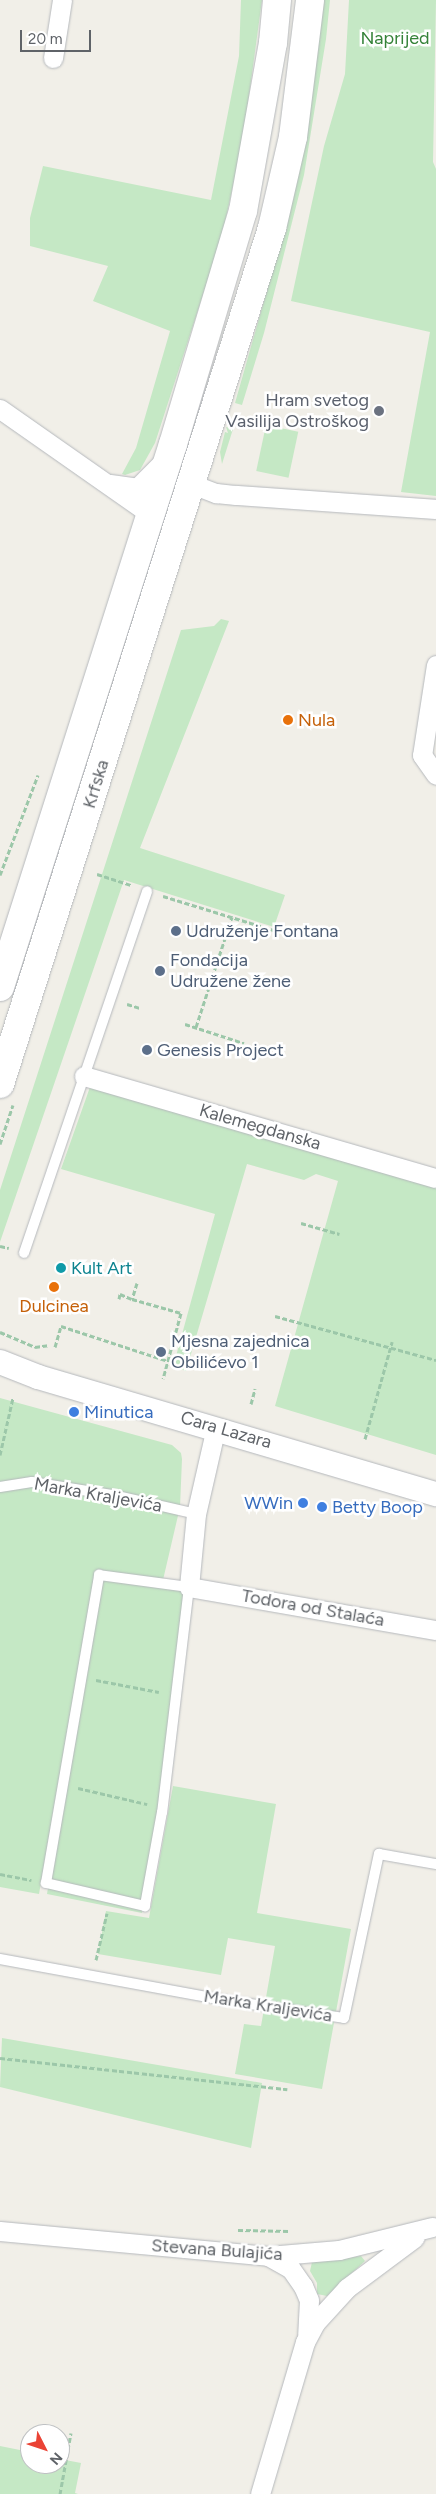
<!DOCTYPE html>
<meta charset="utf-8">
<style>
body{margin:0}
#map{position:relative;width:436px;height:2494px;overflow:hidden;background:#f1efe8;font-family:Figtree,sans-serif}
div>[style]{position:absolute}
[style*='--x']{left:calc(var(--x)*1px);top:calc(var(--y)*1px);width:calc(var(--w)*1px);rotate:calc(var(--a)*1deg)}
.green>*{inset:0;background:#c5e8c5;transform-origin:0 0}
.path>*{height:3px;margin-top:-1.5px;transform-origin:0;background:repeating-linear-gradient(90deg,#9cc7a9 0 5px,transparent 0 7.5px)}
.roads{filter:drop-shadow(0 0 1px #b5b8bc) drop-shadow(0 0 1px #b5b8bc)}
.service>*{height:10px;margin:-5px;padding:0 5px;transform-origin:5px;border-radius:5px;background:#fff}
.minor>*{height:19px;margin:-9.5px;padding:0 9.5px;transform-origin:9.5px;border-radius:9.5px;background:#fff}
.tertiary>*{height:24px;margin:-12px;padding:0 12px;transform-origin:12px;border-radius:12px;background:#fff}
.secondary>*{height:28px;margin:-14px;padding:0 14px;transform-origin:14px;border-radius:14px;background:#fff}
.dots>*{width:14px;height:14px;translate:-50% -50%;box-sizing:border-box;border:2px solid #fff;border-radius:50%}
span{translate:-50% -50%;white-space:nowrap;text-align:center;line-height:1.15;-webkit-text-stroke:5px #fff;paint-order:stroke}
.park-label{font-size:18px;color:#348238}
.worship-label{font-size:18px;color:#5b616d}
.right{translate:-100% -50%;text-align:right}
.food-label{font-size:18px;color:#c56008}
.left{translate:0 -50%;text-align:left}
.street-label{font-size:18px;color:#5f6368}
.service-label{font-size:18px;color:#4e5e75}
.culture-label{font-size:18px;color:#0d838f}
.shop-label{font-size:18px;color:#366cbe}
.north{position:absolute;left:20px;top:2424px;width:50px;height:50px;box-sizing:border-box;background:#fff;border:1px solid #bfc1c3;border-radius:50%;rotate:131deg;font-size:14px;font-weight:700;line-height:20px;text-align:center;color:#5f6368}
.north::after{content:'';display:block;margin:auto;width:18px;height:22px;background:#ea4335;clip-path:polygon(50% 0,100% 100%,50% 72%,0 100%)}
.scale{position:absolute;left:20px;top:30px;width:71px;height:22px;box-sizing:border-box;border:2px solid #5f6368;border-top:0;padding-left:6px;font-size:15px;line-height:18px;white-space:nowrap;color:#5f6368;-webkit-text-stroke:4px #fff;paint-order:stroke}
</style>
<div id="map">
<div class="green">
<div style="clip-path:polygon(241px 0,262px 0,243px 140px,222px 236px,155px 443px,140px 470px,125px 475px,122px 474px,136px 448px,170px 331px,93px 301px,108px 266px,30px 246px,30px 218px,43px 166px,211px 200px,239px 56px)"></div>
<div style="clip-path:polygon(323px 0,330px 0,326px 39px,304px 175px,264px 333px,242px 405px,235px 403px,287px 220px)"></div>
<div style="clip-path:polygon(349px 0,436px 0,433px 162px,436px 169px,436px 496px,401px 492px,430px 332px,291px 301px,324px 146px,345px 74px)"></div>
<div style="left:266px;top:425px;width:33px;height:47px;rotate:12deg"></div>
<div style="clip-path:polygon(226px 427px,233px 429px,222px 464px,220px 452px,225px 432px,228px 433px)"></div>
<div style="clip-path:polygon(221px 619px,229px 621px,140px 848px,285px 895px,274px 927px,124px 880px,0 1242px,0 1190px,181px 630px,214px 626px)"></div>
<div style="clip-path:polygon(90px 1087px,436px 1185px,436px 1455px,275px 1406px,338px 1181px,316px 1174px,304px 1180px,247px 1164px,186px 1371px,173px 1367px,215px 1214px,61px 1169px)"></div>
<div style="clip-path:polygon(0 1398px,172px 1445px,181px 1453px,182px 1459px,180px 1507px,163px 1580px,95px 1571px,39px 1894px,0 1887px)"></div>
<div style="clip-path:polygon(101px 1579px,186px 1591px,160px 1804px,142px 1913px,47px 1894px)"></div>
<div style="clip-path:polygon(173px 1786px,276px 1804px,257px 1913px,351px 1929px,322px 2089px,235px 2074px,244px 2024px,261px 2026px,275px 1946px,228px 1938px,221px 1975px,98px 1954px,106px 1911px,149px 1918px)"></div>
<div style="clip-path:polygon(2px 2038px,262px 2083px,251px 2148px,0 2087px)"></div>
<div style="clip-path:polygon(361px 2256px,365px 2261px,327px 2296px,317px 2294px,317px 2283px,310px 2271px,312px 2262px)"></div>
<div style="clip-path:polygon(0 2446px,30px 2452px,30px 2464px,60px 2464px,60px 2459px,81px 2463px,75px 2493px,78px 2494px,0 2494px)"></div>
</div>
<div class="path">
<div style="--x:97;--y:874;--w:36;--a:18"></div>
<div style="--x:0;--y:875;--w:107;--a:-69.2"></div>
<div style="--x:163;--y:896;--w:119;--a:17.1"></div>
<div style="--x:127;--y:1004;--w:14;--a:17"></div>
<div style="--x:185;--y:1024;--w:62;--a:17.9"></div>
<div style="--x:196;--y:1027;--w:116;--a:-71.9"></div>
<div style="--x:0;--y:1144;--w:41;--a:-71.6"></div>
<div style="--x:301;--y:1223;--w:40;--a:16"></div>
<div style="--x:0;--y:1246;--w:9;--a:13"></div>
<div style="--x:137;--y:1283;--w:17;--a:107"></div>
<div style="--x:132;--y:1299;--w:51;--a:15.9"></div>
<div style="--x:181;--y:1313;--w:68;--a:105.3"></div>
<div style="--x:119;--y:1299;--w:5;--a:-79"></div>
<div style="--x:120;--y:1294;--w:13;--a:23"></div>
<div style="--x:275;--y:1316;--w:167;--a:15.3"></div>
<div style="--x:0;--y:1332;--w:38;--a:23"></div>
<div style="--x:35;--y:1347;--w:15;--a:-8"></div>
<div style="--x:55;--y:1347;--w:22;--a:-74"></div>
<div style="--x:61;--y:1326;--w:113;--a:18.1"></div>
<div style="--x:251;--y:1404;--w:16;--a:-75"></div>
<div style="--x:365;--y:1439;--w:101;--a:-74.4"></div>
<div style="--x:0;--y:1455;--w:58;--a:-77.2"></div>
<div style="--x:96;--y:1680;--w:64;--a:10.8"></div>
<div style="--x:78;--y:1788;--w:71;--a:13.1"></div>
<div style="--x:0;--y:1874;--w:32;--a:11"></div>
<div style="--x:96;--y:1960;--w:48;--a:-76.8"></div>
<div style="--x:0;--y:2058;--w:289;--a:6.2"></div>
<div style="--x:238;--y:2230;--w:51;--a:1.1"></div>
<div style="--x:60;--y:2494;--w:62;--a:-79.8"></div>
</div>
<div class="roads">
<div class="service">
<div style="--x:24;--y:1253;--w:382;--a:-71.2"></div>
<div style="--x:0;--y:1487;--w:32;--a:-9"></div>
<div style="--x:32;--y:1482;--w:87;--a:9.2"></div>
<div style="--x:118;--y:1496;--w:80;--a:13"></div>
<div style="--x:99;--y:1575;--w:91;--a:7.6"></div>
<div style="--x:189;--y:1587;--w:227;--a:96.8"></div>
<div style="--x:162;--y:1812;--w:96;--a:100.3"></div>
<div style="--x:145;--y:1906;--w:102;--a:-166.9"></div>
<div style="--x:46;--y:1883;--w:313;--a:-80.2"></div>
<div style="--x:0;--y:1959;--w:221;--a:10.4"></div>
<div style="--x:217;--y:1999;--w:128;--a:8.5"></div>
<div style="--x:344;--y:2018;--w:168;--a:-78"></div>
<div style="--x:379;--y:1854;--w:58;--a:10"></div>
</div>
<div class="minor">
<div style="--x:53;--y:58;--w:59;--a:-81.2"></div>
<div style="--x:0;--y:409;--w:183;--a:35"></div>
<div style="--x:110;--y:484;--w:27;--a:8"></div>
<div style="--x:137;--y:488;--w:37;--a:-45"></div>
<div style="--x:192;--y:484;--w:26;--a:21"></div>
<div style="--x:216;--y:493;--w:20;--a:6"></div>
<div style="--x:236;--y:495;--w:200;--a:4"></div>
<div style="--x:436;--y:665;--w:91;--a:98.8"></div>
<div style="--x:422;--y:755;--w:24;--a:55"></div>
<div style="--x:84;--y:1076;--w:366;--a:16.2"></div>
<div style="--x:216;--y:1427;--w:89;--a:102.9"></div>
<div style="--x:196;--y:1514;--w:73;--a:95.5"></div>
<div style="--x:189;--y:1587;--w:251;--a:9.9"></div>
<div style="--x:0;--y:2231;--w:269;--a:5.3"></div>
<div style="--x:268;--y:2256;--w:71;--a:-4.8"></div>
<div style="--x:339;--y:2250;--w:96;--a:-13.9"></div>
<div style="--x:268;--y:2256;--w:26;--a:29"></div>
<div style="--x:291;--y:2269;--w:21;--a:55"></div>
<div style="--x:303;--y:2286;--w:15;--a:67"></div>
<div style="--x:309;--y:2300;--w:34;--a:93"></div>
<div style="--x:260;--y:2494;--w:159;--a:-73.5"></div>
<div style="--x:305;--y:2342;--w:21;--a:-62"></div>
<div style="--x:315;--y:2323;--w:47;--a:-47.6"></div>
<div style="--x:347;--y:2288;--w:84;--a:-36.7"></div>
</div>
<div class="tertiary">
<div style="--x:0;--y:1362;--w:41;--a:21.5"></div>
<div style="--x:38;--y:1377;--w:415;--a:16.4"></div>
</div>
<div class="secondary">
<div style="--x:0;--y:987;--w:570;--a:-72.33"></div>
<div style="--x:173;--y:444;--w:243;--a:-73.3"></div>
<div style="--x:243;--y:211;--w:171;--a:-79.9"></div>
<div style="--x:273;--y:43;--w:43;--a:-84.7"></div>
<div style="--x:0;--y:1084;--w:898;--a:-72.37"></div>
<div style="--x:272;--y:228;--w:93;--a:-77"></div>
<div style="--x:293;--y:137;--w:138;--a:-82.9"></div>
</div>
</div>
<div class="dots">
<div style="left:379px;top:411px;background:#6b7280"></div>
<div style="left:288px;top:720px;background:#e8710a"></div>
<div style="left:176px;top:931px;background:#5c6f8a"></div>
<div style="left:160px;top:971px;background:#5c6f8a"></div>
<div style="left:147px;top:1050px;background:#5c6f8a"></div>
<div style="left:61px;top:1268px;background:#0f9aa8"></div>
<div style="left:54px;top:1287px;background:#e8710a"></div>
<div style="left:161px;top:1352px;background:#5c6f8a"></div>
<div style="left:74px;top:1412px;background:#3f7fe0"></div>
<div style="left:303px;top:1503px;background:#3f7fe0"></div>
<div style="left:322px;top:1507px;background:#3f7fe0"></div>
</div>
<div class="park-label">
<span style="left:395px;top:38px">Naprijed</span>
</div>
<div class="worship-label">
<span class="right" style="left:369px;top:411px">Hram svetog<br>Vasilija Ostroškog</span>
</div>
<div class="food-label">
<span class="left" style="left:298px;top:720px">Nula</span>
<span style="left:54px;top:1306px">Dulcinea</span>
</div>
<div class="street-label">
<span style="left:96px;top:784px;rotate:-73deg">Krfska</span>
<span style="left:260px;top:1127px;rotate:16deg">Kalemegdanska</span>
<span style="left:226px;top:1430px;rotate:16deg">Cara Lazara</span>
<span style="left:98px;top:1495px;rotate:10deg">Marka Kraljevića</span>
<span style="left:313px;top:1608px;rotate:10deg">Todora od Stalaća</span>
<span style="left:268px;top:2006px;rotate:9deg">Marka Kraljevića</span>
<span style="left:217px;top:2250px;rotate:4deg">Stevana Bulajića</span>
</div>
<div class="service-label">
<span class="left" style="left:186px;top:931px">Udruženje Fontana</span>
<span class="left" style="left:170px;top:971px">Fondacija<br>Udružene žene</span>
<span class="left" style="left:157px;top:1050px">Genesis Project</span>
<span class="left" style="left:171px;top:1352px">Mjesna zajednica<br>Obilićevo 1</span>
</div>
<div class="culture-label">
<span class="left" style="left:71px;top:1268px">Kult Art</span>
</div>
<div class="shop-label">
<span class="left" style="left:84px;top:1412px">Minutica</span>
<span class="right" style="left:293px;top:1503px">WWin</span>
<span class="left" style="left:332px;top:1507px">Betty Boop</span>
</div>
<div class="north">N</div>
<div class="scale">20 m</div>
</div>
